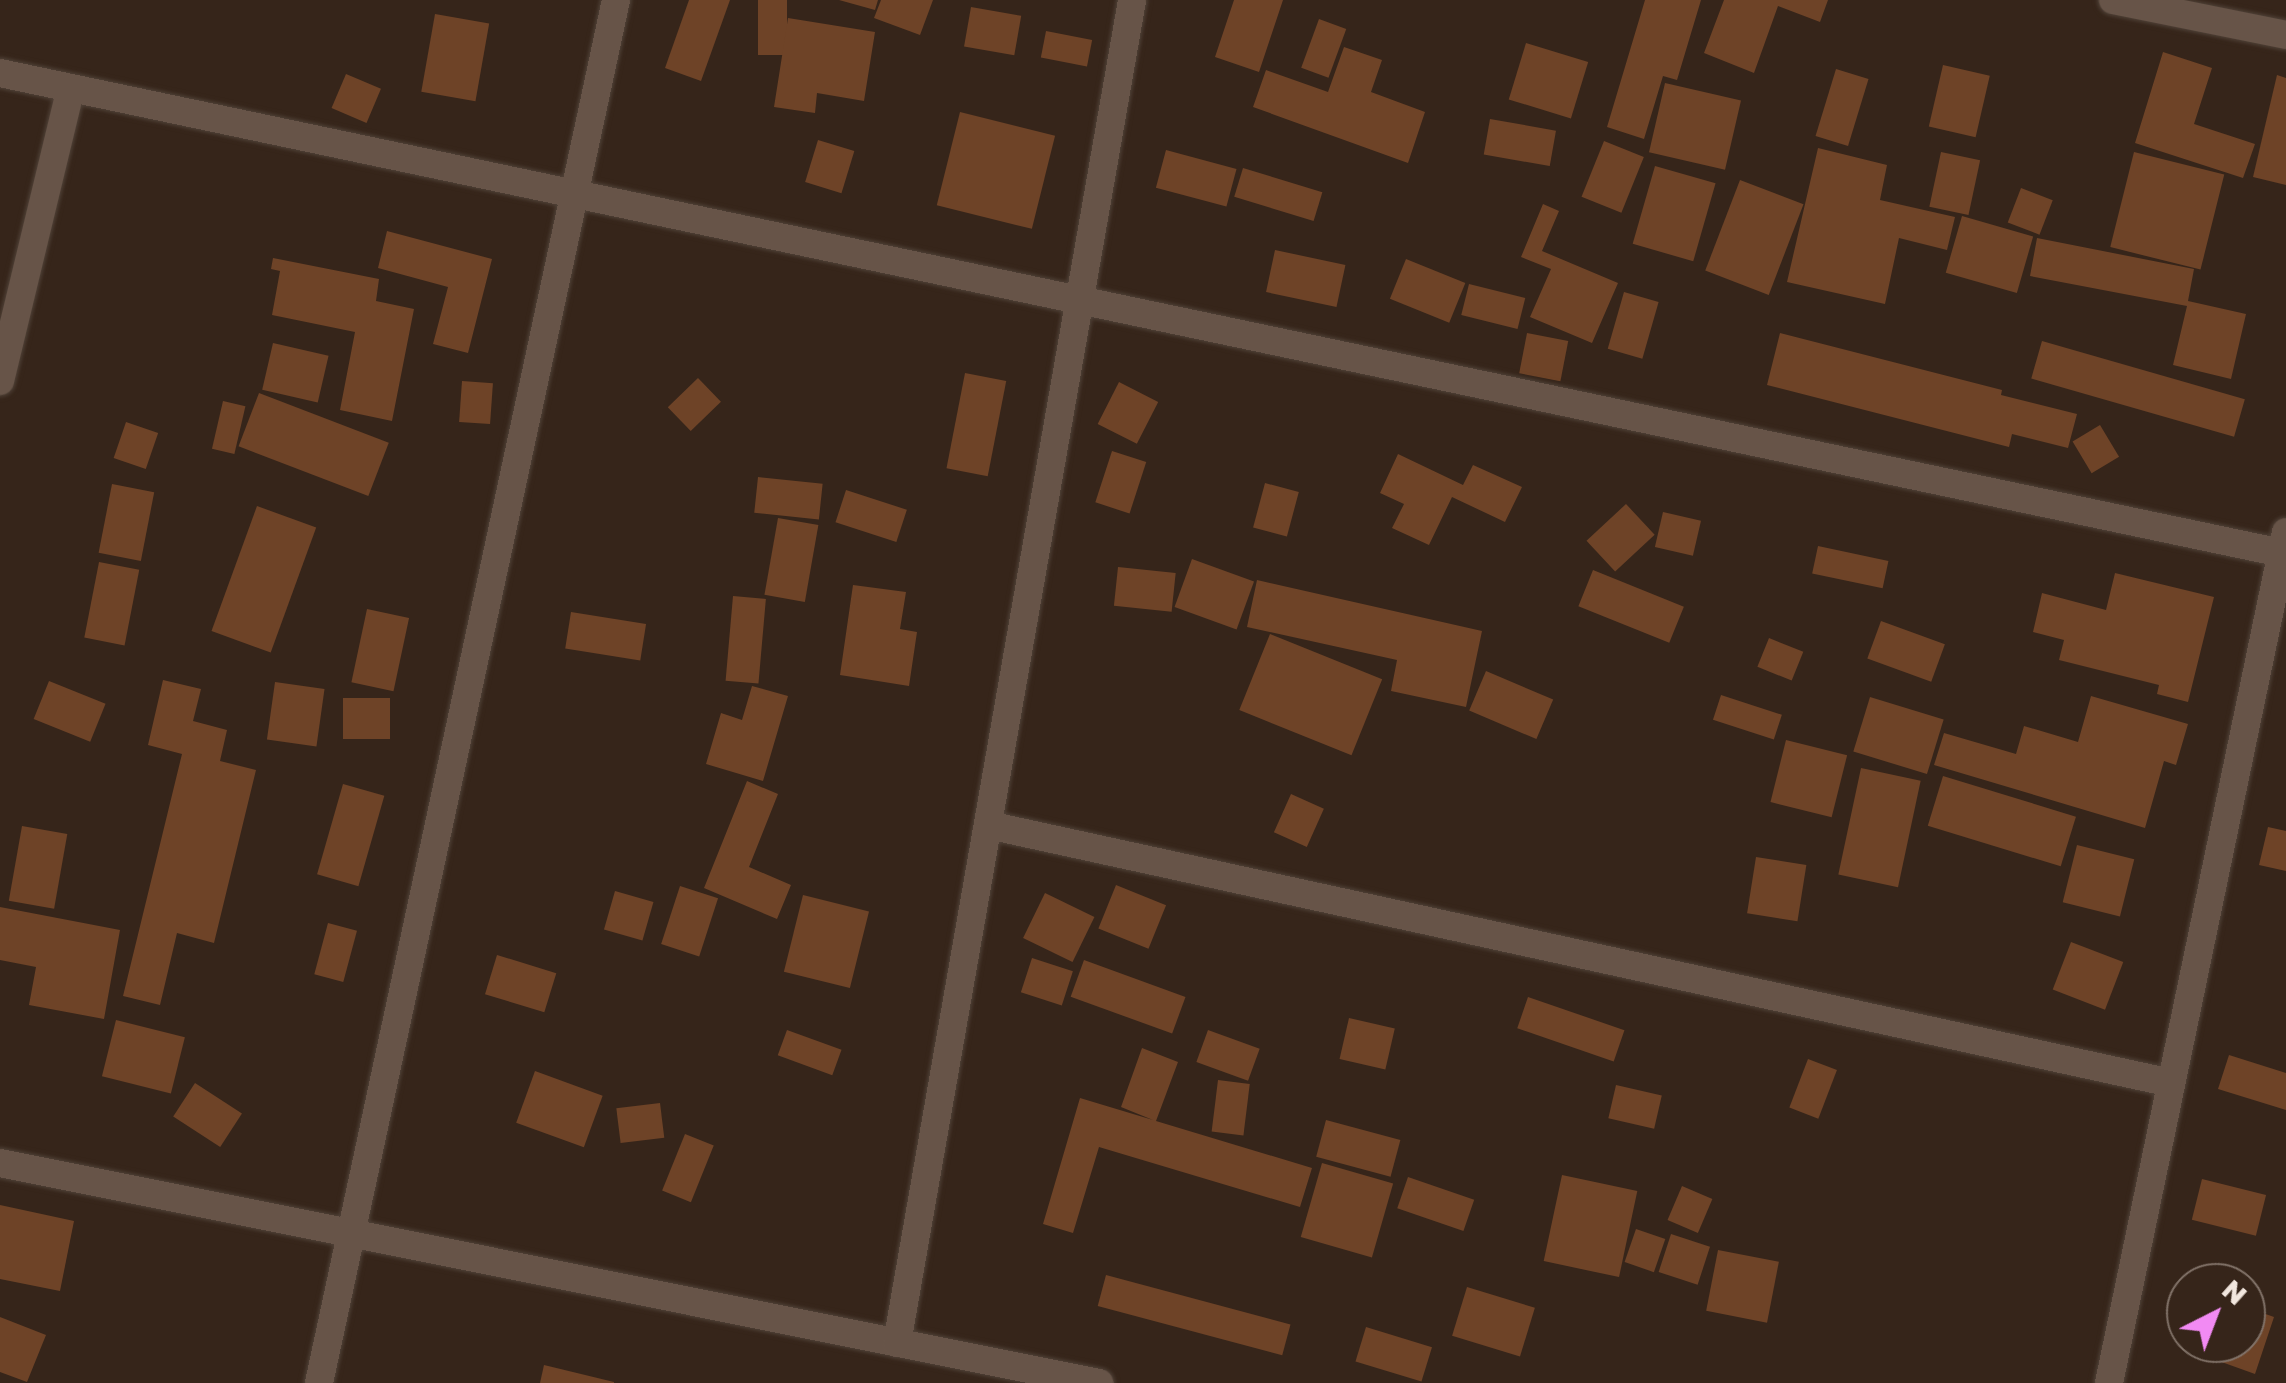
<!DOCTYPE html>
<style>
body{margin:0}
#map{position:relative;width:2286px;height:1383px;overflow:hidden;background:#36251a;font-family:"Golos Text",sans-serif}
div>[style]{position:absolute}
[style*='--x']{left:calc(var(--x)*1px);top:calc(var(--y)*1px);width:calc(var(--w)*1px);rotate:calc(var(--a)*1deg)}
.building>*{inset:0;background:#6e4327;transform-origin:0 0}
.roads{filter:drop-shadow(0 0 2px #504238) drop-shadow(0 0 2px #504238)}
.minor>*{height:28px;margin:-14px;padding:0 14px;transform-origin:14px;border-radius:14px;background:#675448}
.tertiary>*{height:28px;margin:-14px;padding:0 14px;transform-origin:14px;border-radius:14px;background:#675448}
span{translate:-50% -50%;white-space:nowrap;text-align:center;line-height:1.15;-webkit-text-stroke:8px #36251a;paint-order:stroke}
.north{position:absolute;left:2166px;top:1263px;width:100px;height:100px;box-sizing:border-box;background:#36251a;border:2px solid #817268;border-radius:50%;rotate:42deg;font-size:28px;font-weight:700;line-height:40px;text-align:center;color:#f1e6de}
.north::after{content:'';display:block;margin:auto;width:35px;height:45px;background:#f28af3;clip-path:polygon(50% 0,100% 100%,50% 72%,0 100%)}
</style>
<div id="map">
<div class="building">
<div style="clip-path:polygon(689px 0,730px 0,701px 81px,665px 68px)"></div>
<div style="left:758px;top:0;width:29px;height:55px"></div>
<div style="clip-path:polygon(839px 0,878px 0,875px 10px)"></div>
<div style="clip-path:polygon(881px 0,933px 0,920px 35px,874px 18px)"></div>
<div style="clip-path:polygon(1234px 0,1283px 0,1259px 72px,1215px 57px)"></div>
<div style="clip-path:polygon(1645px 0,1701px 0,1677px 80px,1663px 76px,1644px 139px,1607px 127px)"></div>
<div style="clip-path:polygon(1724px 0,1828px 0,1820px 22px,1778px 6px,1754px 73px,1704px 53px)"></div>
<div style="left:971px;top:7px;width:51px;height:40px;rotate:10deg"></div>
<div style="left:435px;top:14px;width:55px;height:79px;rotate:10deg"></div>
<div style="clip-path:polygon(788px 18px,875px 32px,864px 101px,817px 93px,815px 113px,774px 107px)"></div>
<div style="left:1319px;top:19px;width:29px;height:52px;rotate:20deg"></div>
<div style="left:1046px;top:31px;width:47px;height:27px;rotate:11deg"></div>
<div style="left:1526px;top:43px;width:65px;height:59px;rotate:17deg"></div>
<div style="clip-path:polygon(1344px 47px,1382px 60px,1371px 92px,1425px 112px,1408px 163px,1253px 107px,1266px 70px,1328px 92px)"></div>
<div style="clip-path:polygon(2163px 52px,2212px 68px,2194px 124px,2255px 144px,2243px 178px,2135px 143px)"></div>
<div style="left:1943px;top:65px;width:48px;height:63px;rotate:13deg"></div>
<div style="left:1836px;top:69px;width:34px;height:70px;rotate:17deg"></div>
<div style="left:346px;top:74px;width:38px;height:37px;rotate:23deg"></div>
<div style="clip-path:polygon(2277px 75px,2286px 78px,2286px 185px,2253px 177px)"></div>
<div style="left:1665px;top:83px;width:78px;height:71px;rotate:13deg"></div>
<div style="left:960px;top:112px;width:98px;height:96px;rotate:14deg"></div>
<div style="left:1490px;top:119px;width:67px;height:36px;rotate:10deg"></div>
<div style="left:818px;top:140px;width:38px;height:44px;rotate:17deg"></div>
<div style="left:1604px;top:141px;width:43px;height:60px;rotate:22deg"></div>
<div style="clip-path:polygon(1818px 148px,1887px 165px,1880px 200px,1955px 217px,1947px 250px,1899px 238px,1885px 304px,1787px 282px)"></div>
<div style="left:1166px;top:150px;width:73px;height:39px;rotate:15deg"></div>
<div style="left:1941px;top:152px;width:40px;height:56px;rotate:12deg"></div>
<div style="left:2134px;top:152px;width:93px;height:98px;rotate:14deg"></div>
<div style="left:1655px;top:166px;width:63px;height:81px;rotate:16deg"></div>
<div style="left:1243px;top:168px;width:83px;height:30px;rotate:17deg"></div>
<div style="left:1740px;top:180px;width:68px;height:97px;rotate:21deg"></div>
<div style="left:2021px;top:188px;width:34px;height:37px;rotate:21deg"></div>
<div style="clip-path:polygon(1543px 204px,1559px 211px,1542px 251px,1618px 283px,1592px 343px,1530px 317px,1551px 269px,1521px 257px)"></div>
<div style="left:1962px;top:216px;width:74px;height:59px;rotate:16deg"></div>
<div style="clip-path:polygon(387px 231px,492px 259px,468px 353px,433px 344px,448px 287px,378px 268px)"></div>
<div style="clip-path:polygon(2037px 238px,2194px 269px,2188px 301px,2246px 314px,2231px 379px,2173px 365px,2187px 306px,2030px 276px)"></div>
<div style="left:1275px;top:250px;width:72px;height:43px;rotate:12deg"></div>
<div style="clip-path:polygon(273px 258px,379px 279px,376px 301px,414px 309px,392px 421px,340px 410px,355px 332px,272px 315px,280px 271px,271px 269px)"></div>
<div style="left:1406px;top:259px;width:64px;height:43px;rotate:22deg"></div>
<div style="left:1469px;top:284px;width:58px;height:32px;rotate:14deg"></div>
<div style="left:1624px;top:292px;width:36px;height:59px;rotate:16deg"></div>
<div style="left:1527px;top:333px;width:42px;height:41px;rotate:11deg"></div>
<div style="clip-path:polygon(1780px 333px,2002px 390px,2001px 395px,2077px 414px,2068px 448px,2012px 434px,2009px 447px,1767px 385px)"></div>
<div style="left:2042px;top:341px;width:211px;height:39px;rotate:16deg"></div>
<div style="left:273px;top:343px;width:57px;height:48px;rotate:13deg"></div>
<div style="left:965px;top:373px;width:42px;height:97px;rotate:11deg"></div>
<div style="left:698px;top:378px;width:33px;height:42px;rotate:46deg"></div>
<div style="left:462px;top:381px;width:31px;height:41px;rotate:4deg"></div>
<div style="left:1119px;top:382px;width:44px;height:47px;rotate:27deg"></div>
<div style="left:259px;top:393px;width:139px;height:57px;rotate:21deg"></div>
<div style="left:223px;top:401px;width:23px;height:49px;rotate:13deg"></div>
<div style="left:126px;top:422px;width:34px;height:38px;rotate:19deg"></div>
<div style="left:2100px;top:425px;width:37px;height:32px;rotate:59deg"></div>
<div style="left:1112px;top:451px;width:36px;height:54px;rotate:18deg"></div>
<div style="clip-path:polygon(1398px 454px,1463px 485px,1473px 465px,1522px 487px,1505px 522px,1452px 497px,1429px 545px,1392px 528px,1404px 504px,1380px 493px)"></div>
<div style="left:758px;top:477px;width:65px;height:36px;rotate:6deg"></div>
<div style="left:1265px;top:483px;width:35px;height:46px;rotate:15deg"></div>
<div style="left:112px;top:484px;width:43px;height:70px;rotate:11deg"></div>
<div style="left:846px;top:490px;width:64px;height:34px;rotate:18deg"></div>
<div style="left:1626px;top:504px;width:42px;height:54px;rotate:47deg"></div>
<div style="left:257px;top:506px;width:63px;height:133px;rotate:20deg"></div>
<div style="left:1663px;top:512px;width:39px;height:36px;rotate:13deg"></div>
<div style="left:778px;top:518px;width:41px;height:78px;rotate:10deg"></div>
<div style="left:1818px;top:546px;width:72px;height:28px;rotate:12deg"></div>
<div style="left:1192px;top:559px;width:66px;height:51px;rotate:20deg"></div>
<div style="left:99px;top:562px;width:41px;height:77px;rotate:11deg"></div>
<div style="left:1118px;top:567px;width:58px;height:39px;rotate:6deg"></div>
<div style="left:1593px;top:570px;width:98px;height:39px;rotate:22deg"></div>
<div style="clip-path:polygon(2115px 573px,2214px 597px,2188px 702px,2157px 694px,2159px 685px,2059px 660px,2064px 640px,2033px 632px,2042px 593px,2106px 610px)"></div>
<div style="clip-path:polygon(1257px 580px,1482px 631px,1466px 707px,1391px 691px,1397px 660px,1247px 627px)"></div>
<div style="clip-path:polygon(853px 585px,906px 592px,900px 629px,917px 632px,909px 686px,840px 675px)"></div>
<div style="left:733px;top:596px;width:33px;height:85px;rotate:5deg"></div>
<div style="left:367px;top:609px;width:43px;height:75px;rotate:12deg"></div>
<div style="left:571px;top:612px;width:76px;height:37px;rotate:9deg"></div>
<div style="left:1881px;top:621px;width:68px;height:40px;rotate:20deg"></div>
<div style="left:1270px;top:634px;width:121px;height:82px;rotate:22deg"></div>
<div style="left:1769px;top:638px;width:37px;height:31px;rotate:22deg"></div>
<div style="left:1486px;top:671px;width:73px;height:43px;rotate:23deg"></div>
<div style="clip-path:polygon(163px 680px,201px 689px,193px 721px,227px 730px,220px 761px,256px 770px,214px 943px,177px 933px,160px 1005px,123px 996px,182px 754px,148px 745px)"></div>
<div style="left:49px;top:681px;width:61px;height:41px;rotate:22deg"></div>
<div style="left:275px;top:682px;width:50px;height:58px;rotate:8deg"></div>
<div style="clip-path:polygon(752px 686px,788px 696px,763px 781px,706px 764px,721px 713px,742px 720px)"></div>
<div style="left:1721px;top:695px;width:64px;height:26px;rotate:18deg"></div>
<div style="clip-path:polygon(2091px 696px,2188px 724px,2176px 765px,2164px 761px,2145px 828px,1934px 765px,1944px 733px,2016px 754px,2024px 726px,2078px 742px)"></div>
<div style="left:1870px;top:697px;width:77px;height:57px;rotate:17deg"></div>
<div style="left:343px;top:698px;width:47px;height:41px"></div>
<div style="left:1786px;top:740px;width:63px;height:64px;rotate:14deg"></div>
<div style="left:1861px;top:768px;width:61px;height:109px;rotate:12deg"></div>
<div style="left:1943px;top:776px;width:139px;height:52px;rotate:17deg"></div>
<div style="clip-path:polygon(747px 781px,778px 794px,749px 867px,791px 885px,777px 919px,704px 888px)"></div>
<div style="left:343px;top:784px;width:43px;height:94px;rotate:16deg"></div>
<div style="left:1291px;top:794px;width:36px;height:42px;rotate:24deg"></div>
<div style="left:22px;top:826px;width:46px;height:76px;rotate:10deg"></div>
<div style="clip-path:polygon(2268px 827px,2286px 831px,2286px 871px,2259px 865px)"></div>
<div style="left:2077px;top:845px;width:59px;height:59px;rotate:14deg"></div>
<div style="left:1756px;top:857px;width:51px;height:57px;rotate:9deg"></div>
<div style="left:1116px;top:885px;width:54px;height:47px;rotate:22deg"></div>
<div style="left:680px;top:886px;width:40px;height:61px;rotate:18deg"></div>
<div style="left:615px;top:891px;width:40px;height:40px;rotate:16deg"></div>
<div style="left:1045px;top:893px;width:55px;height:50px;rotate:26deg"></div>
<div style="left:803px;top:895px;width:68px;height:79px;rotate:14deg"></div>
<div style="clip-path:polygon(0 907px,120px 930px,104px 1019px,29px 1005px,36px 967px,0 960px)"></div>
<div style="left:328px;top:923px;width:30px;height:53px;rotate:15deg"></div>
<div style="left:2071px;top:942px;width:56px;height:51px;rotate:21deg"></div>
<div style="left:497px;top:955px;width:62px;height:41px;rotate:17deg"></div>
<div style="left:1032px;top:958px;width:43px;height:36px;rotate:18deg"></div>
<div style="left:1084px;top:960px;width:108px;height:39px;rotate:20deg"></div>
<div style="left:1528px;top:997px;width:102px;height:33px;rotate:19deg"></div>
<div style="left:1349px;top:1018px;width:47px;height:42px;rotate:13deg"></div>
<div style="left:116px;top:1020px;width:71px;height:58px;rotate:14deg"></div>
<div style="left:787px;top:1030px;width:58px;height:27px;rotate:20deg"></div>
<div style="left:1208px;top:1030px;width:55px;height:34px;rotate:20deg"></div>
<div style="clip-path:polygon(1142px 1048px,1178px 1062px,1156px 1121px,1312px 1168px,1300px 1207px,1099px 1147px,1073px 1233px,1043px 1224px,1080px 1098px,1153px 1120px,1121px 1107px)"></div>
<div style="clip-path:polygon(2229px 1055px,2286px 1073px,2286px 1110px,2218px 1089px)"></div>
<div style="left:1808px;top:1059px;width:31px;height:52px;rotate:21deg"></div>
<div style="left:535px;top:1071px;width:72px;height:55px;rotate:20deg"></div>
<div style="left:1218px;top:1080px;width:32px;height:52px;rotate:7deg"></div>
<div style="left:195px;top:1083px;width:56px;height:40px;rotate:33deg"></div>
<div style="left:1616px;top:1085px;width:47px;height:34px;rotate:13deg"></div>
<div style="left:660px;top:1103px;width:35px;height:44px;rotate:83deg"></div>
<div style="left:1326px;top:1120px;width:77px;height:38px;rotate:15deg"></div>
<div style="left:685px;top:1134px;width:31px;height:61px;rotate:22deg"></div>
<div style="left:1322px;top:1163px;width:74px;height:77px;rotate:16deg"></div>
<div style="left:1562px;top:1175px;width:77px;height:88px;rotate:12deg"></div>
<div style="left:1408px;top:1177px;width:70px;height:33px;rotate:19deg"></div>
<div style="left:2202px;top:1179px;width:66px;height:42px;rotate:14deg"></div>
<div style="left:1682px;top:1186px;width:33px;height:37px;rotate:23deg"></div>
<div style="clip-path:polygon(0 1205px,74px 1221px,60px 1291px,0 1279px)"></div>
<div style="left:1636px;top:1229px;width:31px;height:35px;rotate:19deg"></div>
<div style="left:1671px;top:1234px;width:41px;height:40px;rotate:18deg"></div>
<div style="left:1718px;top:1250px;width:62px;height:62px;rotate:11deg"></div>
<div style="left:1106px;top:1275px;width:191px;height:32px;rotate:15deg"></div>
<div style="left:1467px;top:1287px;width:71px;height:51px;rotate:17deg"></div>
<div style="clip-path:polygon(2246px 1307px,2274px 1317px,2255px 1374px,2202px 1355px,2206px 1343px,2246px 1343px)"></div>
<div style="clip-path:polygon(0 1317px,46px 1335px,27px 1382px,0 1372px)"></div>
<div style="left:1366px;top:1327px;width:69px;height:36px;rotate:17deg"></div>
<div style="clip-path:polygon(544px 1365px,614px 1382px,614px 1383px,540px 1383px)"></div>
</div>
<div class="roads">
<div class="minor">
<div style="--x:2113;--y:0;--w:177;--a:11.4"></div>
<div style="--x:0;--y:381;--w:301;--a:-76.4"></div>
<div style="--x:988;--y:825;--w:1211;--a:12.3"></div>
<div style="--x:0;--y:1163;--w:1121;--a:11.32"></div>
<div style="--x:897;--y:1343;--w:1363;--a:-80.07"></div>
<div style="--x:319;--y:1383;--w:1415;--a:-77.88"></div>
<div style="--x:2109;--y:1383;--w:869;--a:-78.25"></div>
</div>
<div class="tertiary">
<div style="--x:0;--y:73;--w:2336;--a:11.88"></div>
</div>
</div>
<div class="north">N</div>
</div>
